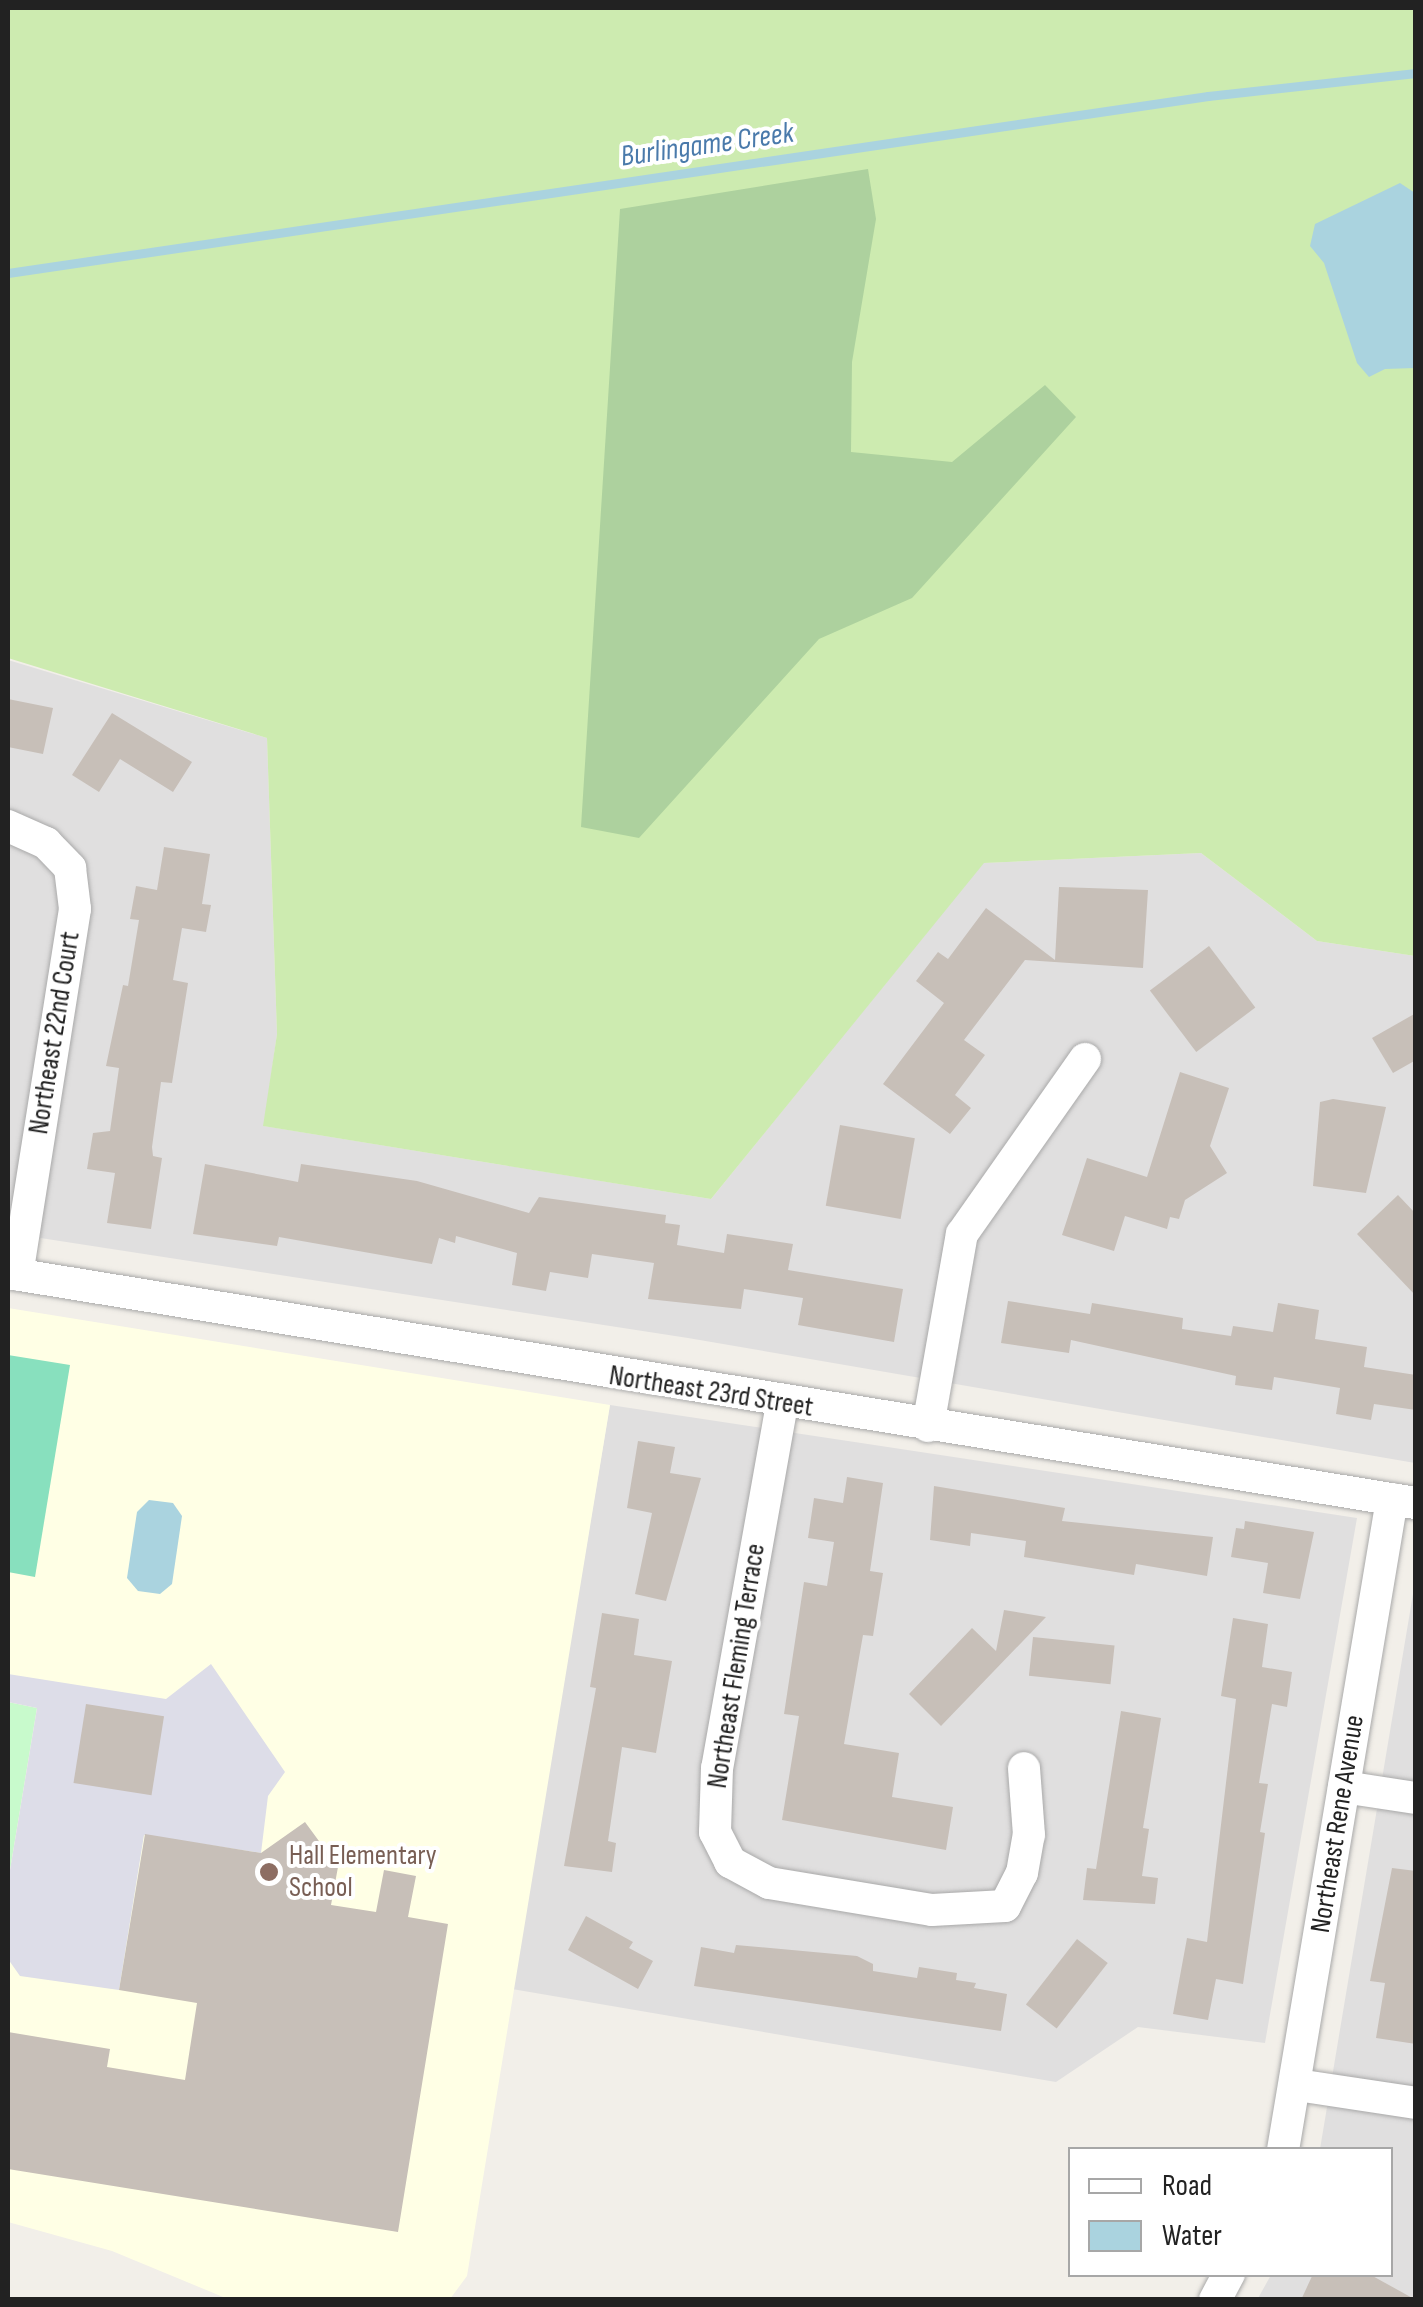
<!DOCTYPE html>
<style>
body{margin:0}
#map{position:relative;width:1423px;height:2307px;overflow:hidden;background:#f2efe9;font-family:"Sofia Sans Condensed",sans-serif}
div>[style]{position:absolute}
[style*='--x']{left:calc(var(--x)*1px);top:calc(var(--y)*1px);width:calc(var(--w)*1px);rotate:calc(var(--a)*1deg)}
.residential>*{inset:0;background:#e0dfdf}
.education>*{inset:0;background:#ffffe5}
.grass>*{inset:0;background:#cdebb0}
.forest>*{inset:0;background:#add19e}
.park>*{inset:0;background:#c8facc}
.pitch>*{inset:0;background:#88e0be}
.plaza>*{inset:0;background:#dddde8}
.water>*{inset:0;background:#aad3df}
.stream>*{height:9px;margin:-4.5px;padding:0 4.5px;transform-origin:4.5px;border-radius:4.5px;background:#aad3df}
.building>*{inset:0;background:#c7bfb8;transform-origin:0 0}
.roads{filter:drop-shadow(0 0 2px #a9a9a9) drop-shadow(0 0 2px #a9a9a9)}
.minor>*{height:32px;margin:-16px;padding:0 16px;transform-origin:16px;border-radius:16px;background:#fff}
.dots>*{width:28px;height:28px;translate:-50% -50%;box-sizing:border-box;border:5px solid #fff;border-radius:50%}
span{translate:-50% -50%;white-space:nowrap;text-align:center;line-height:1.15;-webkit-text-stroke:8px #fff;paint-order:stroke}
.street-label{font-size:28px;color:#222}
.education-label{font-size:28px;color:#785e54}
.left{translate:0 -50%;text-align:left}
.water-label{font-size:30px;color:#4a7aab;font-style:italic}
.frame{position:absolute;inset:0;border:10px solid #222;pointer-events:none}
.legend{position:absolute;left:1068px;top:2147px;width:325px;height:130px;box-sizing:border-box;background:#fff;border:2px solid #a7a7a7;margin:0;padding:12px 18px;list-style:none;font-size:30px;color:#222}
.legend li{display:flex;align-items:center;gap:20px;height:50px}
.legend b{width:50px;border:2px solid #a7a7a7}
</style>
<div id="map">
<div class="residential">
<div style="clip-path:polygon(8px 660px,267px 738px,277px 1034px,264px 1126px,711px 1199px,983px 863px,1201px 853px,1317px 941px,1415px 956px,1415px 1463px,688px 1338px,8px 1233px)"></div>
<div style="clip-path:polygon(610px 1405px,1357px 1518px,1265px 2043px,1138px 2027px,1056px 2082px,512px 1989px)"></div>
<div style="clip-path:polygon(1415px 1582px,1415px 2299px,1257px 2300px,1271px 2275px,1390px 2274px,1390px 2150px,1320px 2149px)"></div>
</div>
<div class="education">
<div style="clip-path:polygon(8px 1308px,610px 1405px,467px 2276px,450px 2299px,228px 2299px,112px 2251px,8px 2222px)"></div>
</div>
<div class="grass">
<div style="clip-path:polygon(8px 8px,1415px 8px,1415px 956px,1317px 941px,1201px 853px,984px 863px,711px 1199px,263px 1126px,277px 1034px,267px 738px,8px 658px)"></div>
</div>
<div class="forest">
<div style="clip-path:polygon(868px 169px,876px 219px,852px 362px,851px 452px,952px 462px,1045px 385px,1076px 417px,912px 598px,819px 639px,639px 838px,581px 827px,620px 209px)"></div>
</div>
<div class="park">
<div style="clip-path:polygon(8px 1702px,37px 1708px,8px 1882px)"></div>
</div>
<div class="pitch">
<div style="clip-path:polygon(8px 1355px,70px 1365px,35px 1577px,8px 1572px)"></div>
</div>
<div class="plaza">
<div style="clip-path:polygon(211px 1664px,285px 1772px,268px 1796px,261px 1853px,144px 1835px,119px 1990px,20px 1976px,8px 1959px,8px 1882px,37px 1708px,8px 1702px,8px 1674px,166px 1699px)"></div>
</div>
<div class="water">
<div style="clip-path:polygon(1400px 183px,1415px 193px,1415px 368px,1385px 369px,1369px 377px,1357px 363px,1324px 263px,1310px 246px,1315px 224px)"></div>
<div style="clip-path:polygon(149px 1500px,173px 1503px,182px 1516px,172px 1584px,160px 1594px,138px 1591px,127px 1578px,137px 1512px)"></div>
</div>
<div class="stream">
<div style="--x:8;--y:273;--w:1213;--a:-8.39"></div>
<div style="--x:1208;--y:96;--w:209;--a:-6.3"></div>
</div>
<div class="building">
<div style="clip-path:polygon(8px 699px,53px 708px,43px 754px,8px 747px)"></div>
<div style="clip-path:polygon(112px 713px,192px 762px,173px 792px,120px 759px,99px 792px,72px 775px)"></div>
<div style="clip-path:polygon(164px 847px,210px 854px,202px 904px,211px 905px,206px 932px,182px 928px,173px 980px,188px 983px,172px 1083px,161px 1082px,152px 1147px,153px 1156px,162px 1158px,151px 1229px,107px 1223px,115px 1173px,87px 1169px,93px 1133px,110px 1131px,119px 1068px,106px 1066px,123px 985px,128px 986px,139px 920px,130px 919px,136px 886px,157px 890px)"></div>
<div style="clip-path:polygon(1059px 887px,1148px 890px,1143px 968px,1025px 960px,964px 1040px,985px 1055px,955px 1095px,971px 1108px,950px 1134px,883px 1084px,944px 1003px,916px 981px,938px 952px,948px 959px,986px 908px,1055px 960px)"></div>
<div style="left:1209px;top:946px;width:77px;height:74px;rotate:53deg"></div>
<div style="clip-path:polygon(1416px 1013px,1416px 1060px,1393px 1073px,1372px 1038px)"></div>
<div style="clip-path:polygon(1180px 1072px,1229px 1088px,1210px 1146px,1227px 1173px,1185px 1200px,1179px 1219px,1170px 1217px,1167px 1229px,1125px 1216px,1114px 1251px,1062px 1235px,1087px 1158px,1147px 1177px)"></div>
<div style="clip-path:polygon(1333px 1099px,1386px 1107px,1366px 1193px,1313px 1186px,1320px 1102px)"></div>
<div style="left:840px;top:1125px;width:76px;height:82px;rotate:10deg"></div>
<div style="clip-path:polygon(205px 1164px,298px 1182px,301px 1164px,417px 1181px,529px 1213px,539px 1197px,666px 1215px,665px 1223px,680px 1225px,677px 1245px,724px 1253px,727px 1234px,793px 1244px,788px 1270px,903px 1289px,894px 1342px,798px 1325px,803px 1298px,744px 1289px,741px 1309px,648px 1299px,654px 1263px,592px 1254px,588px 1278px,550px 1272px,546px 1291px,512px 1285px,517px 1253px,456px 1236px,455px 1243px,439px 1238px,432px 1264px,279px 1237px,277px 1246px,193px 1234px)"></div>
<div style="clip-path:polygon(1398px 1195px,1416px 1214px,1416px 1296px,1357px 1234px)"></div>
<div style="clip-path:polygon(1008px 1301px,1090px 1314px,1092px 1303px,1183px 1318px,1182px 1329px,1231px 1336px,1233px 1326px,1273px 1332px,1278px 1303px,1319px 1310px,1315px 1339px,1367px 1347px,1364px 1367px,1416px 1375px,1416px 1410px,1374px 1404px,1371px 1420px,1336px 1414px,1340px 1388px,1274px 1377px,1272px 1390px,1235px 1385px,1236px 1376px,1071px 1340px,1069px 1353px,1001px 1343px)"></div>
<div style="clip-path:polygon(638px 1441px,675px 1447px,670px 1473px,701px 1478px,666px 1601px,635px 1594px,652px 1513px,627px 1508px)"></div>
<div style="clip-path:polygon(847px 1477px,883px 1483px,870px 1571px,883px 1573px,873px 1636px,863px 1635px,844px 1744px,899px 1753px,892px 1797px,953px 1807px,946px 1850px,782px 1820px,799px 1716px,784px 1714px,804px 1582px,827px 1586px,834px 1542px,808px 1538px,814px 1498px,843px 1503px)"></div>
<div style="clip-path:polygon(934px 1486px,1065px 1508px,1062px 1521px,1213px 1537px,1207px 1576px,1136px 1564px,1134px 1575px,1024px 1557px,1026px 1541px,971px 1533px,970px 1546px,930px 1540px)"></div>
<div style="clip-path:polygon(1245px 1521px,1314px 1532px,1300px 1599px,1263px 1593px,1268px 1563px,1231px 1557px,1236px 1528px,1244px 1529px)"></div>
<div style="clip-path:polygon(1004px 1610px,1046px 1617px,941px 1726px,909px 1694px,972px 1628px,996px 1651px)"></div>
<div style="clip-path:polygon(602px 1613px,639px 1619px,634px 1655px,672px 1661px,656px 1753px,622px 1747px,608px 1841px,616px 1843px,612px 1872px,564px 1866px,596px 1688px,590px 1687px)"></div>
<div style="clip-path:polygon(1233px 1618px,1268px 1624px,1262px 1667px,1292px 1672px,1287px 1707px,1272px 1704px,1259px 1783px,1268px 1784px,1260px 1832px,1265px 1833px,1243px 1984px,1216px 1979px,1208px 2020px,1173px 2014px,1187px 1938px,1207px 1942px,1236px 1699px,1221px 1696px)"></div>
<div style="left:1033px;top:1637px;width:82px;height:39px;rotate:6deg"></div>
<div style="left:86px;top:1704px;width:79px;height:80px;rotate:9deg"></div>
<div style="clip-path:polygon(1121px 1711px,1161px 1718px,1143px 1828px,1149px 1829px,1142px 1876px,1158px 1878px,1155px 1904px,1083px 1900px,1087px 1868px,1096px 1869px)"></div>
<div style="clip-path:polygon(305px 1822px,338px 1867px,331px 1905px,376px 1912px,384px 1870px,416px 1876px,408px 1917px,448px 1924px,398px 2232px,8px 2169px,8px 2032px,110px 2049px,107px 2067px,185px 2080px,197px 2003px,119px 1990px,145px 1834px,261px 1853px)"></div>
<div style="clip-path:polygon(1392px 1868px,1416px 1871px,1416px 2044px,1376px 2038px,1385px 1983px,1370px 1981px)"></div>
<div style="clip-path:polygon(586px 1916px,633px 1942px,629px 1948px,653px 1961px,638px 1989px,568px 1950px)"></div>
<div style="left:1077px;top:1939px;width:39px;height:83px;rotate:38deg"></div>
<div style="clip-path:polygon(736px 1945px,857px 1956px,873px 1964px,873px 1971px,917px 1978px,919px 1967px,957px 1973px,956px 1980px,976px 1983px,974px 1988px,1007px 1994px,1001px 2031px,694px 1986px,701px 1947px,734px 1953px)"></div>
<div style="clip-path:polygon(1313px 2274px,1369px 2274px,1416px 2300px,1301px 2300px)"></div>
</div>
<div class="roads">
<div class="minor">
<div style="--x:8;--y:826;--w:42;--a:24.1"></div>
<div style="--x:46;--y:843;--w:35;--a:46"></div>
<div style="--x:70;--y:868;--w:41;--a:83"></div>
<div style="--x:75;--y:909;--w:370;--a:99"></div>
<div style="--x:8;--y:1273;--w:1427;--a:9.28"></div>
<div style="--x:782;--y:1404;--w:370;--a:100.1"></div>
<div style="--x:717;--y:1768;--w:64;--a:91.8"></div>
<div style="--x:715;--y:1832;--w:34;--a:63"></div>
<div style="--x:730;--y:1862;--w:44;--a:28.3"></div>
<div style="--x:769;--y:1883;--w:165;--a:9.4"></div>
<div style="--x:932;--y:1910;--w:73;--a:-3.1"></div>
<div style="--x:1005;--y:1906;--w:37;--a:-63"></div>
<div style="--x:1022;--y:1873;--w:39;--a:-80"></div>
<div style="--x:1029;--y:1835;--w:67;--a:-94.3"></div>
<div style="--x:928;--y:1426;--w:195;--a:-80"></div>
<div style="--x:962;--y:1234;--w:214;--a:-54.9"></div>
<div style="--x:1344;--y:1787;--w:73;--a:8.7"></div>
<div style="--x:1297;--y:2085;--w:120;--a:8.6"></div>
<div style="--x:1283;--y:2150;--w:660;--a:-80.49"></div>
<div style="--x:1215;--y:2300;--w:30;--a:-62"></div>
</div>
</div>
<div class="dots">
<div style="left:269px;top:1872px;background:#8d6e63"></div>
</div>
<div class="street-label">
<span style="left:55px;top:1033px;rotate:-81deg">Northeast 22nd Court</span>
<span style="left:711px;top:1392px;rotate:9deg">Northeast 23rd Street</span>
<span style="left:737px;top:1666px;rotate:-81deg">Northeast Fleming Terrace</span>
<span style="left:1338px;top:1824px;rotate:-81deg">Northeast Rene Avenue</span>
</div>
<div class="education-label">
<span class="left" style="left:289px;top:1872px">Hall Elementary<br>School</span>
</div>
<div class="water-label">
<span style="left:707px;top:145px;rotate:-8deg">Burlingame Creek</span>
</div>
<div class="frame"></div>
<ul class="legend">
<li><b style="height:12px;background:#fff"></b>Road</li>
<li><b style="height:28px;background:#aad3df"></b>Water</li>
</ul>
</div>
